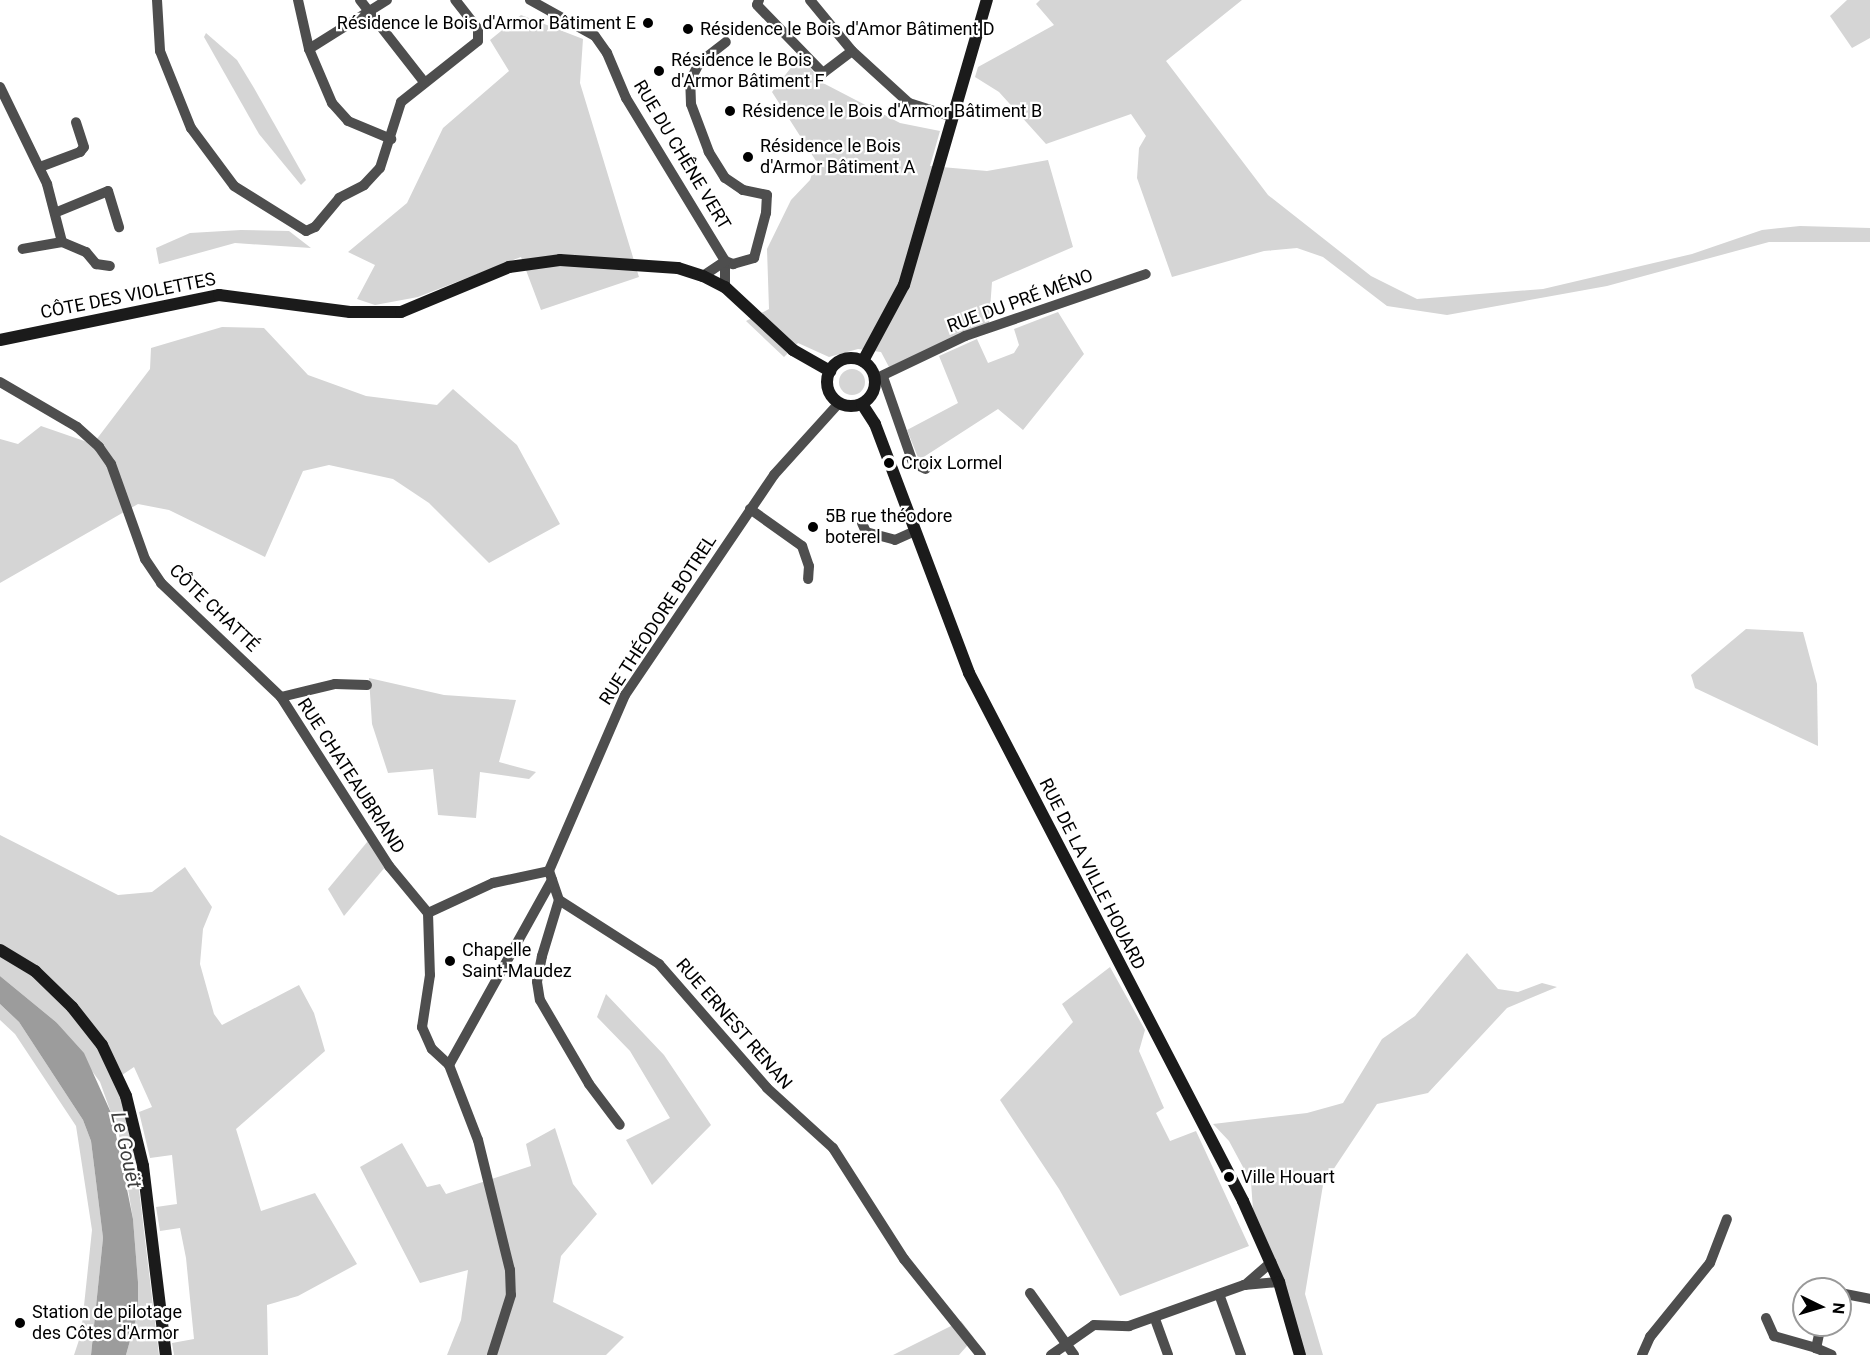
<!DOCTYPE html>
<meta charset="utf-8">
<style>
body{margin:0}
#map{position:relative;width:1870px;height:1355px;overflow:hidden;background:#fff;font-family:Roboto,sans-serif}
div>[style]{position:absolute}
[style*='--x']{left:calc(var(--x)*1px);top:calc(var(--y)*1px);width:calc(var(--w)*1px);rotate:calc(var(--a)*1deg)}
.green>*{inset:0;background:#d5d5d5}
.round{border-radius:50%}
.water>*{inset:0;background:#9c9c9c}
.street>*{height:10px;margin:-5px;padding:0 5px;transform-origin:5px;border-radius:5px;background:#4e4e4e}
.secondary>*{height:12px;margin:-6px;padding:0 6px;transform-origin:6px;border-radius:6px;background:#1b1b1b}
.secondary>.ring{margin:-6px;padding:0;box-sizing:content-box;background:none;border:12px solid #1b1b1b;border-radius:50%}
.dots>*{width:16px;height:16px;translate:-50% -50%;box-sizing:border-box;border:3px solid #fff;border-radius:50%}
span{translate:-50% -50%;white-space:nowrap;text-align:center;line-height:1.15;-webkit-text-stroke:4.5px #fff;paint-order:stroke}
.poi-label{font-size:18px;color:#000}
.right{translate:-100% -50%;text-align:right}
.left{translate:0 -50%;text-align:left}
.street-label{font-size:18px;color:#000}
.water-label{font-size:20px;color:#3d3d3d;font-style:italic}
.north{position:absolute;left:1792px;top:1277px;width:60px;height:60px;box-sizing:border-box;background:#fff;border:2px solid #999;border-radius:50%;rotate:95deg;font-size:16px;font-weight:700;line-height:24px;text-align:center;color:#000}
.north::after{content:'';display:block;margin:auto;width:21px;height:27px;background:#000;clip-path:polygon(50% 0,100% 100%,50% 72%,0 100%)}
</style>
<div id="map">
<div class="green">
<div style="clip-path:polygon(1040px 0,1242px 0,1166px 61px,1268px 195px,1371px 276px,1417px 299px,1543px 289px,1692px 254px,1762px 230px,1800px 226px,1870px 228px,1870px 242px,1769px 242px,1607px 286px,1447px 315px,1387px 306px,1323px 257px,1297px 248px,1264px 251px,1172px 277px,1137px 178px,1139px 148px,1146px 136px,1131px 114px,1046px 144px,999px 92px,975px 77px,978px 67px,1054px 25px,1036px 4px)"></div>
<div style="clip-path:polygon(1847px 0,1870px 0,1870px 38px,1852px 48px,1830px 16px)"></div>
<div style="clip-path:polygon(521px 15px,583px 39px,580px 83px,639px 277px,541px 310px,521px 257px,418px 297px,375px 305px,357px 299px,375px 265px,348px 252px,407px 203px,443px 128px,509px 71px,490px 40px)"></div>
<div style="clip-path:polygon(206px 33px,237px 60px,254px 88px,306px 180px,301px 185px,259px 134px,204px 37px)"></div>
<div style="clip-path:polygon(800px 56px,823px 83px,900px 123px,940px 131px,930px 166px,987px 171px,1048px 160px,1073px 247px,992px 282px,989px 323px,889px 367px,881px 352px,858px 349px,829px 357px,798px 343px,784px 357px,746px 321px,769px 309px,767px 249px,791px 200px,810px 180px,816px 161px,772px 92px)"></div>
<div style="clip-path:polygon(241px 230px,289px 231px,311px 248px,235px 243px,159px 264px,156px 248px,190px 233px)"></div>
<div style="clip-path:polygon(1058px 312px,1084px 354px,1023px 430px,998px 409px,919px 460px,907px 430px,958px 403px,939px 356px,977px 339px,988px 363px,1014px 353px,1019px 345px,1014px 329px)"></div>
<div style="clip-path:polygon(222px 327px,264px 328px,308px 375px,366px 396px,437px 405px,453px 389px,517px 445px,560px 524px,489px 563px,429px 503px,393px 479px,329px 465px,303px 471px,265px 557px,169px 510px,138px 504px,0 583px,0 439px,18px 444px,41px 426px,93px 444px,150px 369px,151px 348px)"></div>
<div class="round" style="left:839px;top:369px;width:26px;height:26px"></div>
<div style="clip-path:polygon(1746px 629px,1803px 632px,1817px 684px,1818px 746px,1695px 688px,1691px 675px)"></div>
<div style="clip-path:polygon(369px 678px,444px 695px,516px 700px,499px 762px,536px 772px,529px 779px,480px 772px,476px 818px,438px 815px,433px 769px,388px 773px,372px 724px)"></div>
<div style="clip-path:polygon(0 835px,118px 895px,152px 892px,185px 867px,212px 907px,203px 929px,200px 964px,214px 1014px,222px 1025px,299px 985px,314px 1013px,325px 1051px,236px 1129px,261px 1211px,315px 1193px,357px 1264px,298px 1296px,267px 1305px,268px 1355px,174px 1355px,172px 1343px,194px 1339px,186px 1258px,180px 1228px,160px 1231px,156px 1207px,177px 1204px,172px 1155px,150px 1158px,139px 1112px,152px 1107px,134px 1067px,116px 1079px,133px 1140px,159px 1355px,126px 1355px,138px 1312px,138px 1282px,133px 1219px,119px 1135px,100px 1082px,56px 1022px,0 976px)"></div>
<div style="clip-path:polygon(368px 841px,386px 866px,344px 916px,328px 889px)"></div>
<div style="clip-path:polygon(1467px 953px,1498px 989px,1518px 992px,1542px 983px,1557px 987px,1507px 1008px,1428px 1093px,1377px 1104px,1323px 1185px,1305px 1294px,1323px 1355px,1303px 1355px,1253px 1210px,1251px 1182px,1229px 1141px,1213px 1124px,1307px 1113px,1343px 1103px,1382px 1039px,1415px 1016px)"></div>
<div style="clip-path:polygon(1110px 967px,1145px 1030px,1139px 1051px,1164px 1108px,1156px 1113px,1170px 1141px,1196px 1131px,1249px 1246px,1120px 1296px,1059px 1189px,1000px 1100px,1073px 1022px,1062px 1004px)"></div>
<div style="clip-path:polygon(606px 994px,664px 1055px,711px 1125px,652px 1185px,626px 1140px,670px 1118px,630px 1051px,597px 1017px)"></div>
<div style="clip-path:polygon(0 1004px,19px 1022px,83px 1120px,91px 1141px,103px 1238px,91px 1355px,74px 1355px,81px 1334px,92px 1230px,76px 1126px,15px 1034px,0 1020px)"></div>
<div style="clip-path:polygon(555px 1128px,573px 1184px,597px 1214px,561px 1256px,553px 1302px,624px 1337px,606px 1355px,447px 1355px,461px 1320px,468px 1270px,420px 1283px,360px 1167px,402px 1143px,427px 1187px,440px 1184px,446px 1194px,531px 1166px,526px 1144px)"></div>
<div style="clip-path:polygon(961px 1321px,974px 1338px,959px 1355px,893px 1355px)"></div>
</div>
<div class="water">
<div style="clip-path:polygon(0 976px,56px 1022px,84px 1053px,112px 1115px,133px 1219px,138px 1282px,138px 1312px,126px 1355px,91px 1355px,103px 1238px,91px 1141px,83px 1120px,19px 1022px,0 1004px)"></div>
</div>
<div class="street">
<div style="--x:157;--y:0;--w:51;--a:86.6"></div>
<div style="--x:160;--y:51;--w:83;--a:68.1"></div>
<div style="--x:191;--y:128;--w:72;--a:53.4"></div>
<div style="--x:234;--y:186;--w:85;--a:32"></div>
<div style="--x:306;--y:231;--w:10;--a:-24"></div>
<div style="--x:315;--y:227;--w:38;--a:-50"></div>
<div style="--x:339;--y:198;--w:28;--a:-27"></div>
<div style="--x:364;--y:185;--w:23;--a:-47"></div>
<div style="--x:380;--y:168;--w:69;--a:-72.3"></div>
<div style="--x:401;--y:102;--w:98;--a:-38.4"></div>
<div style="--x:478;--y:41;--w:12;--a:-90"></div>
<div style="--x:478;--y:29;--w:37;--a:-128"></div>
<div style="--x:298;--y:0;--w:50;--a:77.3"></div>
<div style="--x:309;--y:49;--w:59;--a:66.9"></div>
<div style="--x:332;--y:103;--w:24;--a:48"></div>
<div style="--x:348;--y:121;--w:47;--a:22.7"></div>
<div style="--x:360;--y:0;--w:104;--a:52"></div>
<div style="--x:530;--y:0;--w:74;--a:29"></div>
<div style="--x:595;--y:36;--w:21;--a:55"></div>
<div style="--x:607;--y:53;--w:49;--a:67.1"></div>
<div style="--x:626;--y:98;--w:191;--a:58.7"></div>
<div style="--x:725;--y:261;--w:26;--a:90"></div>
<div style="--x:759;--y:0;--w:5;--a:112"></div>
<div style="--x:757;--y:5;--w:95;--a:45.9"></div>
<div style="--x:823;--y:73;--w:36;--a:-37"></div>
<div style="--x:810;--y:0;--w:66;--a:50.5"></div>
<div style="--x:852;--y:51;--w:77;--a:42.4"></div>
<div style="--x:909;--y:103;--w:46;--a:17.7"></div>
<div style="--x:309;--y:49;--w:92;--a:-32.1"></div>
<div style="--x:0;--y:87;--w:108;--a:64.1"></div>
<div style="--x:47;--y:184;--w:60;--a:75.5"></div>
<div style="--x:62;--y:242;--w:40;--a:170"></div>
<div style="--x:40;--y:167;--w:43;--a:-20.6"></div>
<div style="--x:80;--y:152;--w:6;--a:-51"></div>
<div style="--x:84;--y:147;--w:26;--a:-108"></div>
<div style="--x:57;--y:212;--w:55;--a:-22.4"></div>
<div style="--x:108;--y:191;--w:38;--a:73"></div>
<div style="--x:62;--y:242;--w:26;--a:23"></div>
<div style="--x:86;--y:252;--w:16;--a:50"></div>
<div style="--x:96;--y:264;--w:14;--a:8"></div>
<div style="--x:725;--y:261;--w:9;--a:21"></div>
<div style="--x:733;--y:264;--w:22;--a:-16"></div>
<div style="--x:754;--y:258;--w:47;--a:-75.1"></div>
<div style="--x:766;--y:213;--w:18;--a:-87"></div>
<div style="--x:767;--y:195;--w:25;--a:-168"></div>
<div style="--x:743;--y:190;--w:22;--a:-146"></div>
<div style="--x:725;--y:178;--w:31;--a:-122"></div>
<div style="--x:709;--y:152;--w:51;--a:-110.6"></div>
<div style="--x:691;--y:104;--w:23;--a:-92"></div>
<div style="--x:690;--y:81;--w:20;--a:-63"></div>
<div style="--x:699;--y:63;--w:34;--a:-38"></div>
<div style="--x:703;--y:276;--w:27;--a:-34"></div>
<div style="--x:883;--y:377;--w:91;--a:70.8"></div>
<div style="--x:913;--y:463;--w:14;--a:25"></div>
<div style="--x:875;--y:379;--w:100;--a:-25.5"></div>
<div style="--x:965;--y:336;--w:191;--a:-18.9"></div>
<div style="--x:0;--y:382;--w:89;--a:30.3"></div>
<div style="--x:77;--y:427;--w:30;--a:42"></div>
<div style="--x:99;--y:447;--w:21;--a:55"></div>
<div style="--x:111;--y:464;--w:101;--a:70.3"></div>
<div style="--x:145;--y:559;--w:29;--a:56"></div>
<div style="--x:161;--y:583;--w:166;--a:43.5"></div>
<div style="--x:281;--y:697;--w:201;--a:57.4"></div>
<div style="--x:389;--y:866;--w:61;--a:50.3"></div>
<div style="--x:839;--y:403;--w:97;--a:132.1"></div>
<div style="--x:774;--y:475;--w:266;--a:124.1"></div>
<div style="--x:625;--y:695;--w:192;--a:113.4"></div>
<div style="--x:549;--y:871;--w:31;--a:71"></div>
<div style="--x:559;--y:900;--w:119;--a:32.6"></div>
<div style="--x:659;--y:964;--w:164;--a:48.9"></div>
<div style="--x:767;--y:1088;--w:89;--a:42.3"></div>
<div style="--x:833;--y:1148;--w:132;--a:57.4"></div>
<div style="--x:904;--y:1259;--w:123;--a:51.3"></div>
<div style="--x:750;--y:509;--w:64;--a:35.4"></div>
<div style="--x:802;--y:546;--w:21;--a:71"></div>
<div style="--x:809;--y:566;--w:13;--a:94"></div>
<div style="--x:862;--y:523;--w:10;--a:66"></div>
<div style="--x:866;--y:532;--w:30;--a:15"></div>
<div style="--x:895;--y:540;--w:22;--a:-24"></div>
<div style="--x:281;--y:697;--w:56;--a:-13.5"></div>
<div style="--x:335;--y:684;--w:32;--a:2"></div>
<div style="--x:559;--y:900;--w:59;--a:106.9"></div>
<div style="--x:542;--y:956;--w:26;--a:101"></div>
<div style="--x:537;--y:982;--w:18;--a:81"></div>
<div style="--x:540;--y:1000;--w:97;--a:59.7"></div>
<div style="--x:589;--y:1084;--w:51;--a:52.9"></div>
<div style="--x:428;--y:913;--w:62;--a:88.2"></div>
<div style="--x:430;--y:975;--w:53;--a:98.7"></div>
<div style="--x:422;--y:1027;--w:24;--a:66"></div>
<div style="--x:432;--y:1049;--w:23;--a:43"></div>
<div style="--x:449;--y:1065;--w:80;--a:68.9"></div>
<div style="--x:478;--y:1140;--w:134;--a:76.2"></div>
<div style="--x:510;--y:1270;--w:25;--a:88"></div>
<div style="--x:511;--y:1295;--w:63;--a:107.6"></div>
<div style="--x:428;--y:913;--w:72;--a:-24.8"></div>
<div style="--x:493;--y:883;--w:57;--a:-12.1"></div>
<div style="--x:449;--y:1065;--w:212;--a:-60.9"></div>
<div style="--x:1245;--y:1285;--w:35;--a:-41"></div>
<div style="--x:1030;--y:1293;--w:76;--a:54.6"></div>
<div style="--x:1840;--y:1293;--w:31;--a:11"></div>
<div style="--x:1219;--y:1294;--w:65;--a:70.2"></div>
<div style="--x:1766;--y:1318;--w:20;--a:66"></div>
<div style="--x:1774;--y:1336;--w:44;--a:15.9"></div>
<div style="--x:1155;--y:1319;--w:38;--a:70"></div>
<div style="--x:1821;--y:1325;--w:24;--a:102"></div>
<div style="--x:1816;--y:1348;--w:17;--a:24"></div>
<div style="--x:1051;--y:1355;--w:52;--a:-34.9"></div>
<div style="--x:1094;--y:1325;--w:35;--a:2"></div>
<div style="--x:1129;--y:1326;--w:122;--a:-19.6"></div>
<div style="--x:1244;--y:1285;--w:35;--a:-5"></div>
<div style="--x:1642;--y:1355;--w:20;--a:-66"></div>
<div style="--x:1650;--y:1337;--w:95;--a:-51"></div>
<div style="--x:1710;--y:1263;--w:47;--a:-68.9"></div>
</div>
<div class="secondary">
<div style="--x:0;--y:340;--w:224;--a:-11.6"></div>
<div style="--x:219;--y:295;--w:132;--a:7.4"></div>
<div style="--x:350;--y:312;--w:51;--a:0"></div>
<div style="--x:401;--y:312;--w:117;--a:-22.6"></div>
<div style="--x:509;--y:267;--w:51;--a:-7.8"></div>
<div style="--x:560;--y:260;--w:118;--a:3.9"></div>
<div style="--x:678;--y:268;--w:26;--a:18"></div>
<div style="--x:703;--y:276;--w:25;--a:27"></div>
<div style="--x:725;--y:287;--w:93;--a:42.8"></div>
<div style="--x:793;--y:350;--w:43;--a:29.6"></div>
<div class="ring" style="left:827px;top:358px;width:36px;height:36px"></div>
<div style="--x:863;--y:361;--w:86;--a:-61.7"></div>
<div style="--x:904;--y:285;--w:297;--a:-73.8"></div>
<div style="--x:862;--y:404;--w:24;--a:57"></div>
<div style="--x:875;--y:424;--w:266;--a:69.3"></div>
<div style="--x:969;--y:673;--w:595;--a:62.57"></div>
<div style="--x:1243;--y:1201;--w:89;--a:66"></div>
<div style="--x:1279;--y:1282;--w:76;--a:74"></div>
<div style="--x:0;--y:950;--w:41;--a:31"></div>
<div style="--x:35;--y:971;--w:52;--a:44.2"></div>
<div style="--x:72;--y:1007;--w:48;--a:51.7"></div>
<div style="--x:102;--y:1045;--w:56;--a:64.8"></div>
<div style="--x:126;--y:1096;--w:72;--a:76.3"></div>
<div style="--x:143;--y:1166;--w:190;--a:83.1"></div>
</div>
<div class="dots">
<div style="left:648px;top:23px;background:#000"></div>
<div style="left:688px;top:29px;background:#000"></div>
<div style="left:659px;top:71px;background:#000"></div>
<div style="left:730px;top:111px;background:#000"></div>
<div style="left:748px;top:157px;background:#000"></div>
<div style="left:889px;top:463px;background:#000"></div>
<div style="left:813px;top:527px;background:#000"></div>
<div style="left:450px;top:961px;background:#000"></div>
<div style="left:1229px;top:1177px;background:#000"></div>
<div style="left:20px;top:1323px;background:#000"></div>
</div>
<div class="poi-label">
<span class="right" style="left:636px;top:23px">Résidence le Bois d'Armor Bâtiment E</span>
<span class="left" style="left:700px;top:29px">Résidence le Bois d'Amor Bâtiment D</span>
<span class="left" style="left:671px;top:71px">Résidence le Bois<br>d'Armor Bâtiment F</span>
<span class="left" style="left:742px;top:111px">Résidence le Bois d'Armor Bâtiment B</span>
<span class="left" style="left:760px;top:157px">Résidence le Bois<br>d'Armor Bâtiment A</span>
<span class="left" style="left:901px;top:463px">Croix Lormel</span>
<span class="left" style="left:825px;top:527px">5B rue théodore<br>boterel</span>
<span class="left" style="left:462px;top:961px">Chapelle<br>Saint-Maudez</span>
<span class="left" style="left:1241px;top:1177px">Ville Houart</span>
<span class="left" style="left:32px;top:1323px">Station de pilotage<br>des Côtes d'Armor</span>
</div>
<div class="street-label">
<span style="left:682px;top:155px;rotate:59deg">RUE DU CHÊNE VERT</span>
<span style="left:128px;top:296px;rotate:-11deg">CÔTE DES VIOLETTES</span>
<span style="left:1020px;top:301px;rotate:-20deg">RUE DU PRÉ MÉNO</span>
<span style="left:214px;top:608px;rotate:44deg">CÔTE CHATTÉ</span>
<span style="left:658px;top:620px;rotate:-57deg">RUE THÉODORE BOTREL</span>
<span style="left:351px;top:776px;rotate:57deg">RUE CHATEAUBRIAND</span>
<span style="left:1092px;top:874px;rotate:63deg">RUE DE LA VILLE HOUARD</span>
<span style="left:734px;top:1024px;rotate:49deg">RUE ERNEST RENAN</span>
</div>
<div class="water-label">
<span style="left:126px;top:1150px;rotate:77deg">Le Gouët</span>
</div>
<div class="north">N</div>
</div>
